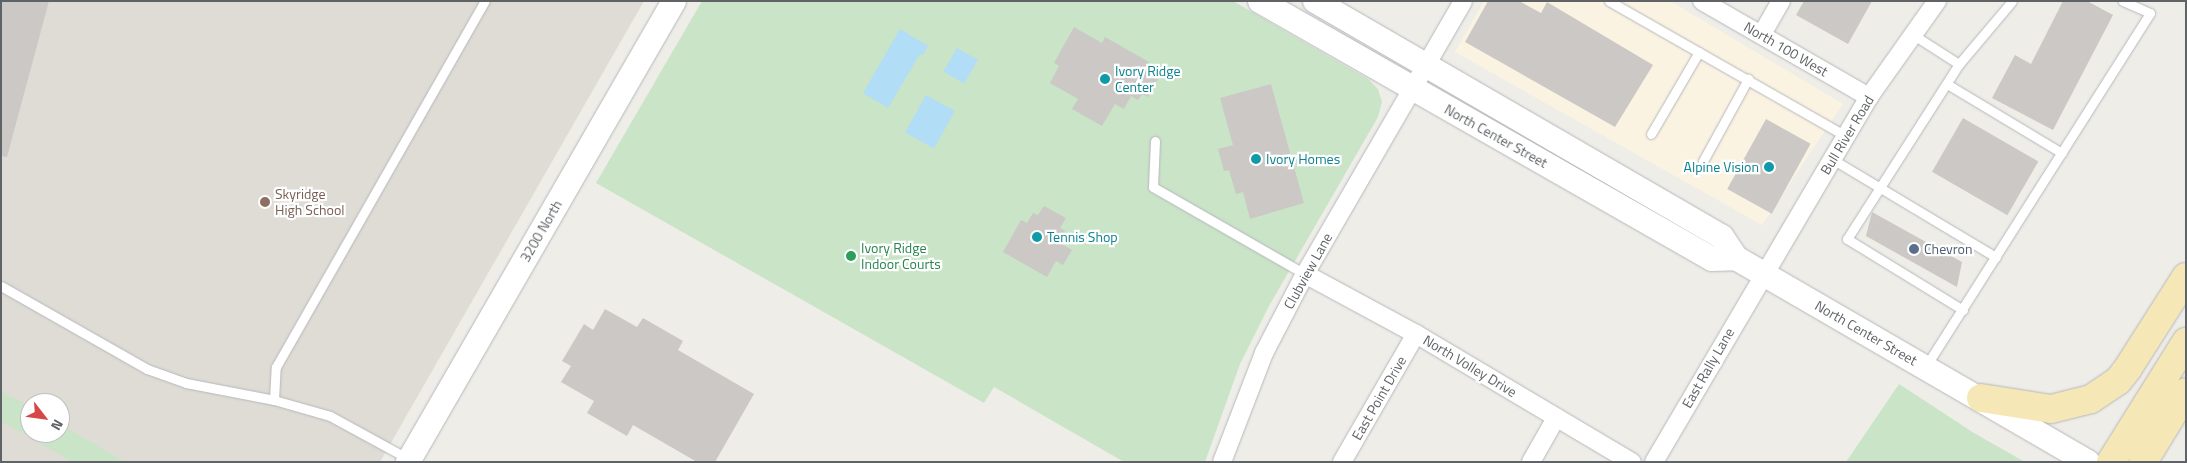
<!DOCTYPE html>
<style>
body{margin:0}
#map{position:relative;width:2187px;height:463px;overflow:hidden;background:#efede8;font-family:"Titillium Web",sans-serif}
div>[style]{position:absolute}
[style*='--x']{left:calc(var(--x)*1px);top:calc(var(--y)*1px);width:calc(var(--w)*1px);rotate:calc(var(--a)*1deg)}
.commercial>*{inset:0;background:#fbf3e2}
.education>*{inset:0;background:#dfdcd6}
.green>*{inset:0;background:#cae4c8}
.water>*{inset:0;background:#b2ddf6;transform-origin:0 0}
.building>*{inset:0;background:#cbc8c5;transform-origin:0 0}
.roads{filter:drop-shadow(0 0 1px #b5b8bb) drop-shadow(0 0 1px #b5b8bb)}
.lane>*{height:9px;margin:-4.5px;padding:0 4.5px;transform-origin:4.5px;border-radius:4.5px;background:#fff}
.street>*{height:18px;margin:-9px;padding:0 9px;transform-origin:9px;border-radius:9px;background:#fff}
.secondary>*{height:24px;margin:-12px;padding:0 12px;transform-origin:12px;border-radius:12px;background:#fff}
.primary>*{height:28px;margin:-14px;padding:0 14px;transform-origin:14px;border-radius:14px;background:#f6e7b6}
.dots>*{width:14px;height:14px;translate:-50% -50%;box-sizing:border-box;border:2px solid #fff;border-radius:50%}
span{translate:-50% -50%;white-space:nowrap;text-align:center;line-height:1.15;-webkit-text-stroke:4.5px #fff;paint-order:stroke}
.street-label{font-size:14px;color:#5f6366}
.culture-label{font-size:14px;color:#0d838f}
.left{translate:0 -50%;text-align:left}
.right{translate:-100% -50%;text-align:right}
.education-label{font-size:14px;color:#785e54}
.leisure-label{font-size:14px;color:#27864d}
.service-label{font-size:14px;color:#4e5e75}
.frame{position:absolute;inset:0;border:2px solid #5f6366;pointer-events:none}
.north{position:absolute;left:20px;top:393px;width:50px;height:50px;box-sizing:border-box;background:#fff;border:1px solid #bfc1c2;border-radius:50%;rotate:120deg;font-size:14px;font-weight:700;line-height:20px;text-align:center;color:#5f6366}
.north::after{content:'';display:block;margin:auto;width:18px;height:22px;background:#d64848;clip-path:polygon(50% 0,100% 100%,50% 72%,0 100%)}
</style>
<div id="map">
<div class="commercial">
<div style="clip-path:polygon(1484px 1px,1670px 1px,1843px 104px,1762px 225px,1455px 52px)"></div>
</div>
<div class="education">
<div style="clip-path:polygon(evenodd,1px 1px,644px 1px,380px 462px,1px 462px,1px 1px,30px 403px,60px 403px,60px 433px,30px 433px,30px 403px)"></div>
</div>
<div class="green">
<div style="clip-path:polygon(702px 1px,1233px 1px,1368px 79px,1378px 89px,1382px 102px,1378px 117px,1269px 306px,1240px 364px,1205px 462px,1124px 462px,994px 387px,984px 403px,596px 183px)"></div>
<div style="clip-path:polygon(1899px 384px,1974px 433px,2025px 462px,1846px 462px)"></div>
<div style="clip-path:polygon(1px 391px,30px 407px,30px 433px,60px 433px,60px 424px,125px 462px,72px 462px,1px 421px)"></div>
</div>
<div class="water">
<div style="clip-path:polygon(900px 29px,928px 46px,923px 55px,920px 54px,888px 108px,863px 93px)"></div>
<div style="left:957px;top:48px;width:24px;height:27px;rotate:30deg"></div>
<div style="left:926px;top:95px;width:33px;height:43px;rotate:29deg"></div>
</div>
<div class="building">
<div style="clip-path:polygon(1px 1px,49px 1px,7px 157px,1px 156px)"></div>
<div style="clip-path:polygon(1488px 1px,1519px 1px,1541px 13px,1547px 2px,1653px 65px,1615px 127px,1465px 42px)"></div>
<div style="clip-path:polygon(1804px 1px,1872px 1px,1848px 44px,1796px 15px)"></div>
<div style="clip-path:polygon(2063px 1px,2087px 1px,2113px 15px,2053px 130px,1992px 98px,2015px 55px,2031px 64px)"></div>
<div style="clip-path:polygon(1074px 27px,1102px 43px,1105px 37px,1149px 62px,1146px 68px,1160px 76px,1148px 97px,1142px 94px,1138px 100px,1131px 96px,1124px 109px,1115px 104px,1102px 126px,1072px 109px,1078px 99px,1050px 83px,1059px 66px,1054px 63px)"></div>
<div style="clip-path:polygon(1271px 84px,1304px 203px,1250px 219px,1243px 192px,1236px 194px,1229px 170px,1224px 171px,1218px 149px,1233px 145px,1220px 98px)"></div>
<div style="left:1963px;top:118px;width:87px;height:62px;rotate:30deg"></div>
<div style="left:1766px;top:119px;width:51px;height:80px;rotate:29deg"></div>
<div style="clip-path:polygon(1044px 206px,1066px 218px,1060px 228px,1065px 231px,1058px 242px,1072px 250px,1063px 265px,1056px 261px,1047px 277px,1003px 252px,1021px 220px,1027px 223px,1033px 213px,1038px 215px)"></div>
<div style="clip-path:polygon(1872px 212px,1962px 262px,1957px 287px,1866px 236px)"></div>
<div style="clip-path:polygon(605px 309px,637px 327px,643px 318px,683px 341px,678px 350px,754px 394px,715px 462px,697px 462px,633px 425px,627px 436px,587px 413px,594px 401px,561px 382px,571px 366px,562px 361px,584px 324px,593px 330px)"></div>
</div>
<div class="roads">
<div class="lane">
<div style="--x:1609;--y:1;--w:273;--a:29.7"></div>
<div style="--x:1912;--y:34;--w:56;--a:32.6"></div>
<div style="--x:1947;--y:84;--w:134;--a:31"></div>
<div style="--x:1651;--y:134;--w:95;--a:-59.7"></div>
<div style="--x:1155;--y:141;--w:46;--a:92.5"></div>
<div style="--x:1153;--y:187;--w:175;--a:29.8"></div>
<div style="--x:1832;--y:159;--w:191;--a:30.9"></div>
<div style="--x:1703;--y:161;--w:94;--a:-61.2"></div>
<div style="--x:1;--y:286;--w:168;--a:29.6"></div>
<div style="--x:147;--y:369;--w:41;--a:19.7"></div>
<div style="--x:186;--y:383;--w:90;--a:10.9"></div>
<div style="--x:274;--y:400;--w:58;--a:15.9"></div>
<div style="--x:330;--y:416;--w:90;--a:28.6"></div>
<div style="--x:1963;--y:310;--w:136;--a:-148.5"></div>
<div style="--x:1847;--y:239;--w:208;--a:-57.4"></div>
<div style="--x:1959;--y:64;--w:82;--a:-49.9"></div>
<div style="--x:1926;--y:366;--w:418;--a:-57.6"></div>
<div style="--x:2150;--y:13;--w:30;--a:-156"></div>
<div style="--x:274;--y:400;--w:33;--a:-87"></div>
<div style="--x:276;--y:367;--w:421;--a:-60.3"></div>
</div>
<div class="street">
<div style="--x:1702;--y:1;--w:193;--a:29.9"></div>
<div style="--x:1762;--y:34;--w:38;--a:-60"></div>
<div style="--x:1305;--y:274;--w:126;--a:28.4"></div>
<div style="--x:1416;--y:334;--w:251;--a:30.7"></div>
<div style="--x:1222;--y:462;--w:117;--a:-68.9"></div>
<div style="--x:1264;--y:353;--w:89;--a:-62.6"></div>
<div style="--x:1305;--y:274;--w:315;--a:-59.9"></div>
<div style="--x:1342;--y:462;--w:148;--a:-60"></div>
<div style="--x:1531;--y:462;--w:51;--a:-60.4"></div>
<div style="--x:1654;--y:462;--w:424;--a:-59.5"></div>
<div style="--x:1869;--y:97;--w:118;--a:-54.7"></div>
</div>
<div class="secondary">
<div style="--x:1260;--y:1;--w:520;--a:29.72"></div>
<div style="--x:1712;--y:259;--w:24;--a:-2"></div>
<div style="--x:1736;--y:258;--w:407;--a:30.1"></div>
<div style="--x:1315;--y:1;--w:470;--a:30.1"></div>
<div style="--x:1722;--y:237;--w:25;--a:56"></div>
<div style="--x:408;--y:462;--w:532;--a:-60.01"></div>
</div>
<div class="primary">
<div style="--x:1981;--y:398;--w:71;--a:8.9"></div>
<div style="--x:2051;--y:409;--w:41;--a:-14"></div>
<div style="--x:2091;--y:399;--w:32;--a:-34"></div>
<div style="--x:2118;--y:381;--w:16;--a:-52"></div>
<div style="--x:2128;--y:368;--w:108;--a:-57.5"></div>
<div style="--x:2111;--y:462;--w:142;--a:-58"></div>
<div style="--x:2143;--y:462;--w:82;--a:-58.4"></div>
</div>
</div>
<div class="dots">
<div style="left:1105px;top:79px;background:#0f9aa8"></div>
<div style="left:1256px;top:159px;background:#0f9aa8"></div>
<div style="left:1769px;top:167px;background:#0f9aa8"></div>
<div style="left:265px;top:202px;background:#8d6e63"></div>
<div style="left:1037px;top:237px;background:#0f9aa8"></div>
<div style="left:1914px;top:249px;background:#5c6f8a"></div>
<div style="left:851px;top:256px;background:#2e9e5b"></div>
</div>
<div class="street-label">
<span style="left:1786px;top:49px;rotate:30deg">North 100 West</span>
<span style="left:1847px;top:135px;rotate:-59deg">Bull River Road</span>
<span style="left:1496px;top:136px;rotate:29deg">North Center Street</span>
<span style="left:541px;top:231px;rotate:-60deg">3200 North</span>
<span style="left:1308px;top:271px;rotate:-61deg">Clubview Lane</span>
<span style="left:1866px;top:333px;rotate:30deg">North Center Street</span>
<span style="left:1470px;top:366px;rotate:31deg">North Volley Drive</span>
<span style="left:1708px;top:368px;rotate:-60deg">East Rally Lane</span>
<span style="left:1379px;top:398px;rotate:-60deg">East Point Drive</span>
</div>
<div class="culture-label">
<span class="left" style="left:1115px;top:79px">Ivory Ridge<br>Center</span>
<span class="left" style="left:1266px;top:159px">Ivory Homes</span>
<span class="right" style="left:1759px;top:167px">Alpine Vision</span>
<span class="left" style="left:1047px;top:237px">Tennis Shop</span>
</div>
<div class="education-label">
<span class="left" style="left:275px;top:202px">Skyridge<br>High School</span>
</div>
<div class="leisure-label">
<span class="left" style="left:861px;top:256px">Ivory Ridge<br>Indoor Courts</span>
</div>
<div class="service-label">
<span class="left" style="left:1924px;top:249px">Chevron</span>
</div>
<div class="frame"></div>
<div class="north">N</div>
</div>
